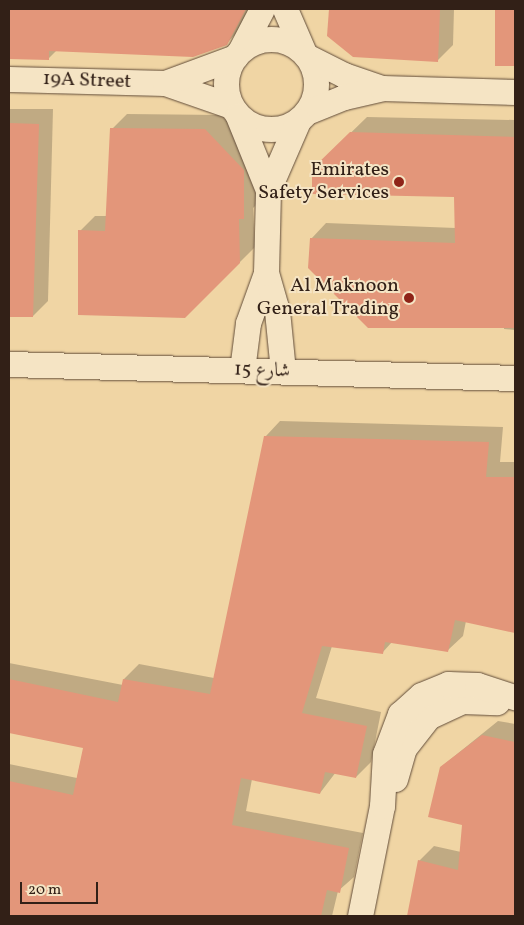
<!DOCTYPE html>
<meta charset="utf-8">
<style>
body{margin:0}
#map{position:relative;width:524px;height:925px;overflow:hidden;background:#f0d5a4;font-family:Vollkorn,Amiri,serif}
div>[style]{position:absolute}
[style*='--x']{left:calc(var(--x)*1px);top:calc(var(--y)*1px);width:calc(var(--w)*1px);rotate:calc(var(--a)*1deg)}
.shadow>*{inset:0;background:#0003;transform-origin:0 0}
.building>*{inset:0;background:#e3967a;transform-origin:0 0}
.roads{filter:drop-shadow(0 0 1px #624d3a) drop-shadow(0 0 1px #624d3a)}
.minor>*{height:25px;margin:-12.5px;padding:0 12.5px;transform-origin:12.5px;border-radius:12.5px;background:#f5e4c4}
.minor>.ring{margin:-12.5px;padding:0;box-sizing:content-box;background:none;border:25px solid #f5e4c4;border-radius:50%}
.dots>*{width:14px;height:14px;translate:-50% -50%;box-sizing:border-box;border:2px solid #f5e4c4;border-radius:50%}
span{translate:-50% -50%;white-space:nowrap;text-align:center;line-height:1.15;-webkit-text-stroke:4px #f5e4c4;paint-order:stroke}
.street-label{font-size:20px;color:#322017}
.poi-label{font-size:20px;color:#322017}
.right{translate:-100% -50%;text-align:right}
.frame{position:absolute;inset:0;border:10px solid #322017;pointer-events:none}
.scale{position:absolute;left:20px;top:882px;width:78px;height:22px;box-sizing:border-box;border:2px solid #322017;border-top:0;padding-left:6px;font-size:15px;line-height:18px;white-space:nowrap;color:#322017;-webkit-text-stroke:4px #f5e4c4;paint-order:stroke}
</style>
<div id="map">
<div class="shadow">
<div style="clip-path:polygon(9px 9px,252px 9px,242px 27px,227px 43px,57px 50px,48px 59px,9px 57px)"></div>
<div style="clip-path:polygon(330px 9px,454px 9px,453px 45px,438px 60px,329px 36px)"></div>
<div style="left:496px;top:9px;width:19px;height:56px"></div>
<div style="clip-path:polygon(9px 109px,53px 109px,48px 301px,33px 316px,9px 316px)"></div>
<div style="clip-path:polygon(127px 114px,221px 115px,259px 154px,258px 203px,253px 208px,255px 247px,185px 317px,80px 231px,95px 216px,107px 216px,112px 129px)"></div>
<div style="clip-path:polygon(367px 117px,515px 120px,515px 330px,504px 329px,504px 326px,311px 239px,326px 223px,456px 228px,455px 196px,329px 154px)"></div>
<div style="clip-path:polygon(280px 421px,503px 427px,500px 462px,515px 462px,515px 631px,466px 621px,463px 636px,448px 650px,392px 642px,382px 653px,332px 646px,316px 698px,381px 712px,371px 762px,356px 777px,336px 772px,320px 793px,252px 779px,246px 811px,363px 833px,354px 877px,338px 891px,332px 916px,9px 916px,9px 764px,77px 778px,84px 747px,9px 731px,9px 663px,123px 685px,124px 679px,139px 664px,214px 678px,266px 436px)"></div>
<div style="clip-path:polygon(498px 721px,515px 724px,515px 916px,408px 916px,419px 861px,434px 846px,461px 852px,463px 824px,441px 767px)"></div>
</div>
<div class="building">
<div style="clip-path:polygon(9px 9px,246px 9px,227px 45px,193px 57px,49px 51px,49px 60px,9px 59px)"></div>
<div style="clip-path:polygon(329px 9px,440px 9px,438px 62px,353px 57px,327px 36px)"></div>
<div style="left:495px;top:9px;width:20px;height:57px"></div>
<div style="clip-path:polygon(9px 123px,39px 124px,33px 317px,9px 317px)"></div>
<div style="clip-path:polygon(110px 128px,205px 129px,244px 170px,244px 219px,239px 219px,240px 263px,185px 318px,78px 315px,78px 230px,105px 231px)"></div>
<div style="clip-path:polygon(350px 132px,515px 137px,515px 328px,368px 328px,308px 268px,310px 238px,455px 243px,454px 197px,312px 194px,312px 169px)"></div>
<div style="clip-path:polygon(264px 436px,489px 442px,486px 477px,515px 477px,515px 633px,455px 620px,448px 652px,385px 642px,383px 654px,322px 646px,302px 713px,367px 726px,356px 778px,325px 772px,320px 794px,241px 778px,232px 825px,349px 848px,340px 893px,327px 890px,321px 916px,9px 916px,9px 781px,73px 795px,83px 748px,9px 733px,9px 679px,118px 702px,123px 679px,210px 694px)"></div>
<div style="clip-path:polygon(482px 735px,515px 742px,515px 916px,407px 916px,418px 860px,458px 870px,462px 825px,428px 817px,440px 767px)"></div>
</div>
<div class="roads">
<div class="minor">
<div style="--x:285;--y:9;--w:48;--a:66.6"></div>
<div class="ring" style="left:226px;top:39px;width:65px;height:65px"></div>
<div style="--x:240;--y:51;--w:47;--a:-62.4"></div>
<div style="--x:308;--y:57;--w:40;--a:26.6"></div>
<div style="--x:344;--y:75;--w:40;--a:18.9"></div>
<div style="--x:9;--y:79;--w:156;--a:1.5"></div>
<div style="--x:165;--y:83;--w:70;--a:19.2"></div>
<div style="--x:165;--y:83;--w:75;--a:-20.4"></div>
<div style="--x:307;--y:112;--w:40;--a:-22"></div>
<div style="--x:344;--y:97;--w:39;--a:-13"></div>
<div style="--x:382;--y:88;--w:133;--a:1.7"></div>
<div style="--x:238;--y:116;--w:80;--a:67.9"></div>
<div style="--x:9;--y:364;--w:506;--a:1.58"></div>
<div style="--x:242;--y:370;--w:47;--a:-82.7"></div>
<div style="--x:248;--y:323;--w:53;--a:-70.2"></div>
<div style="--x:283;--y:371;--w:60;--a:-95.7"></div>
<div style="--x:277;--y:311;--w:40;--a:-106"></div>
<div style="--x:266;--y:273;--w:83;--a:-88.6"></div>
<div style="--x:268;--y:190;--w:75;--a:-66.5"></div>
<div style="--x:395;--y:779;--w:32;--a:-74"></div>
<div style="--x:404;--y:748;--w:39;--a:-52"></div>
<div style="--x:428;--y:717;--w:38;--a:-25"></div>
<div style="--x:462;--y:701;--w:35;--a:2"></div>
<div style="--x:360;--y:916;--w:112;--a:-78.7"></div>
<div style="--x:382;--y:806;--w:52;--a:-86.7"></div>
<div style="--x:385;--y:754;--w:43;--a:-69.4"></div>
<div style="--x:400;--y:714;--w:28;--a:-42"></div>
<div style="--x:421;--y:695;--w:29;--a:-22"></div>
<div style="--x:448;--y:684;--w:29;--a:2"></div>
<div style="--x:477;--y:685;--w:40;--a:18"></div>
</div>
</div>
<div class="dots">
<div style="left:399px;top:182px;background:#8f2418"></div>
<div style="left:409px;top:298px;background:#8f2418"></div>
</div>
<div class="street-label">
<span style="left:87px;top:81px;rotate:2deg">19A Street</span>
<span style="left:262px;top:371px;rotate:2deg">شارع 15</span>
</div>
<div class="poi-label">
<span class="right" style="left:389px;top:182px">Emirates<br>Safety Services</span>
<span class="right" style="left:399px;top:298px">Al Maknoon<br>General Trading</span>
</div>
<div class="frame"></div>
<div class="scale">20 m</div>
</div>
